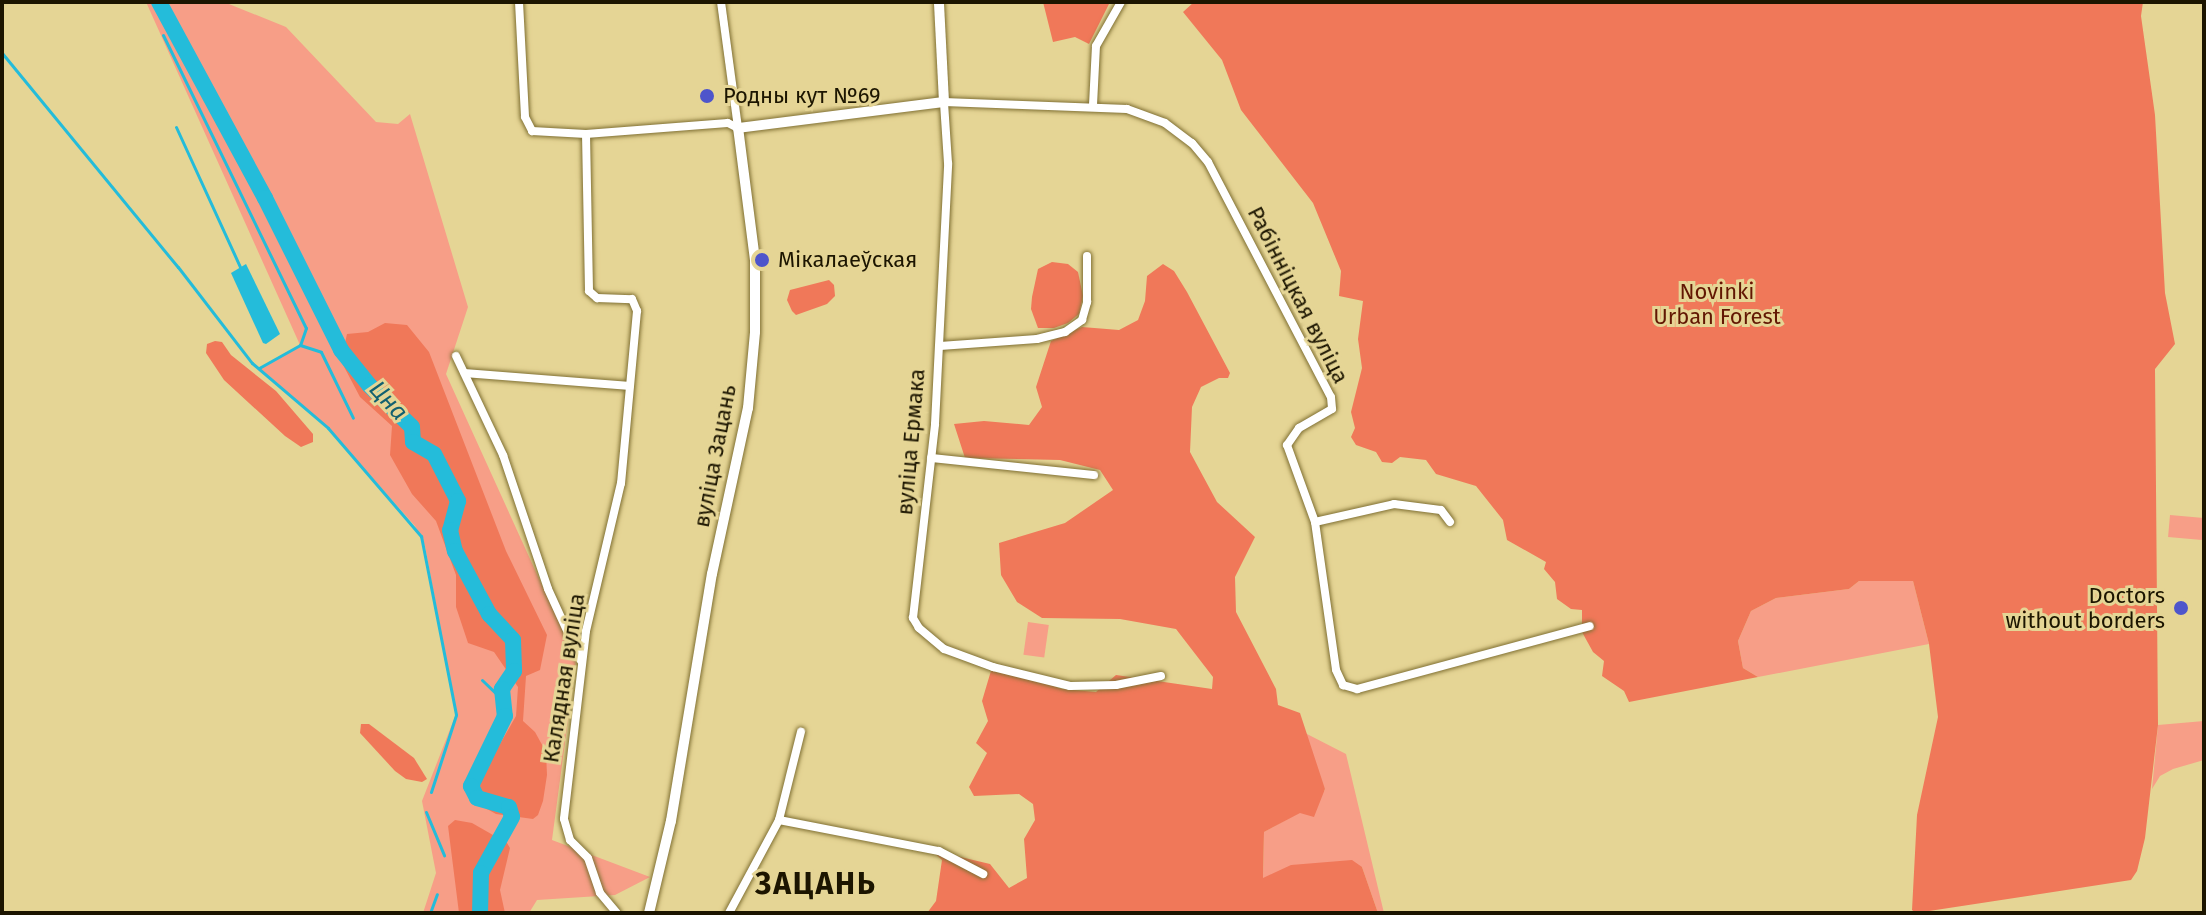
<!DOCTYPE html>
<meta charset="utf-8">
<style>
body{margin:0}
#map{position:relative;width:2206px;height:915px;overflow:hidden;background:#e5d595;font-family:"Fira Sans",sans-serif}
div>[style]{position:absolute}
[style*='--x']{left:calc(var(--x)*1px);top:calc(var(--y)*1px);width:calc(var(--w)*1px);rotate:calc(var(--a)*1deg)}
.green>*{inset:0;background:#f79e87;transform-origin:0 0}
.forest>*{inset:0;background:#f07859}
.water>*{inset:0;background:#24bcda}
.stream>*{height:3px;margin:-1.5px;padding:0 1.5px;transform-origin:1.5px;border-radius:1.5px;background:#24bcda}
.river>*{height:16px;margin:-8px;padding:0 8px;transform-origin:8px;border-radius:8px;background:#24bcda}
.roads{filter:drop-shadow(0 0 2px #807033) drop-shadow(0 0 2px #807033)}
.minor>*{height:8px;margin:-4px;padding:0 4px;transform-origin:4px;border-radius:4px;background:#fff}
.tertiary>*{height:10px;margin:-5px;padding:0 5px;transform-origin:5px;border-radius:5px;background:#fff}
.dots>*{width:22px;height:22px;translate:-50% -50%;box-sizing:border-box;border:4px solid #e5d595;border-radius:50%}
span{translate:-50% -50%;white-space:nowrap;text-align:center;line-height:1.15;-webkit-text-stroke:6px #e5d595;paint-order:stroke}
.poi-label{font-size:22px;color:#1c1500}
.left{translate:0 -50%;text-align:left}
.right{translate:-100% -50%;text-align:right}
.park-label{font-size:22px;color:#621703}
.street-label{font-size:22px;color:#1c1500}
.water-label{font-size:24px;color:#136070;font-style:italic}
.district-label{font-size:30px;color:#1c1500;font-weight:700;letter-spacing:2px}
.frame{position:absolute;inset:0;border:4px solid #1c1500;pointer-events:none}
</style>
<div id="map">
<div class="green">
<div style="clip-path:polygon(146px 2px,224px 2px,286px 27px,376px 122px,398px 124px,410px 114px,468px 307px,446px 374px,576px 660px,552px 840px,650px 877px,615px 895px,537px 900px,529px 913px,423px 913px,436px 873px,422px 801px,456px 714px,425px 546px,415px 526px,328px 428px,259px 368px,300px 345px)"></div>
<div style="left:2170px;top:515px;width:34px;height:22px;rotate:5deg"></div>
<div style="clip-path:polygon(1859px 581px,1913px 581px,1929px 644px,1758px 677px,1743px 668px,1738px 641px,1751px 611px,1776px 598px,1849px 589px)"></div>
<div style="left:1028px;top:622px;width:21px;height:33px;rotate:8deg"></div>
<div style="clip-path:polygon(2204px 721px,2204px 760px,2173px 769px,2160px 776px,2152px 789px,2158px 725px)"></div>
<div style="clip-path:polygon(1305px 733px,1346px 754px,1384px 913px,1378px 913px,1362px 867px,1263px 879px,1264px 832px,1300px 812px,1325px 790px)"></div>
</div>
<div class="forest">
<div style="clip-path:polygon(1043px 2px,1110px 2px,1089px 44px,1075px 37px,1053px 42px)"></div>
<div style="clip-path:polygon(1194px 2px,2143px 2px,2141px 16px,2155px 115px,2165px 293px,2175px 344px,2155px 369px,2158px 725px,2145px 838px,2137px 871px,2131px 880px,1916px 913px,1912px 910px,1917px 815px,1938px 717px,1929px 644px,1913px 581px,1859px 581px,1849px 589px,1776px 598px,1751px 611px,1738px 641px,1743px 668px,1758px 677px,1629px 702px,1624px 691px,1602px 676px,1604px 661px,1593px 652px,1582px 632px,1582px 610px,1571px 609px,1557px 599px,1555px 582px,1544px 569px,1546px 562px,1507px 540px,1503px 520px,1476px 486px,1436px 474px,1426px 460px,1400px 457px,1392px 463px,1382px 462px,1376px 452px,1356px 445px,1351px 437px,1355px 428px,1351px 412px,1362px 368px,1358px 339px,1363px 301px,1339px 296px,1341px 271px,1313px 203px,1241px 110px,1222px 60px,1183px 12px)"></div>
<div style="clip-path:polygon(1052px 262px,1068px 264px,1078px 272px,1083px 296px,1079px 314px,1068px 323px,1054px 328px,1038px 328px,1031px 309px,1032px 297px,1038px 269px)"></div>
<div style="clip-path:polygon(1163px 264px,1174px 271px,1187px 292px,1230px 373px,1228px 378px,1219px 378px,1201px 387px,1192px 407px,1190px 452px,1217px 502px,1255px 537px,1235px 577px,1236px 612px,1276px 689px,1278px 705px,1300px 713px,1325px 789px,1314px 817px,1300px 813px,1264px 832px,1263px 878px,1291px 865px,1352px 860px,1362px 867px,1378px 913px,927px 913px,936px 901px,942px 860px,931px 850px,990px 864px,1009px 888px,1027px 878px,1024px 839px,1035px 820px,1033px 804px,1019px 794px,974px 796px,969px 787px,987px 753px,976px 743px,988px 721px,982px 701px,993px 664px,1062px 689px,1096px 692px,1116px 675px,1212px 689px,1213px 677px,1176px 629px,1120px 619px,1042px 618px,1017px 602px,1001px 575px,999px 543px,1065px 523px,1113px 490px,1100px 470px,1060px 460px,965px 458px,954px 424px,984px 421px,1029px 425px,1042px 407px,1036px 387px,1051px 341px,1082px 327px,1119px 330px,1138px 320px,1145px 301px,1147px 276px)"></div>
<div style="clip-path:polygon(829px 280px,834px 285px,835px 296px,827px 304px,796px 315px,792px 311px,787px 300px,790px 290px)"></div>
<div style="clip-path:polygon(385px 323px,407px 325px,429px 352px,506px 551px,547px 635px,540px 670px,526px 676px,523px 721px,535px 732px,546px 752px,547px 775px,543px 801px,538px 815px,533px 819px,496px 814px,478px 804px,481px 777px,516px 716px,518px 687px,494px 652px,468px 643px,456px 607px,456px 575px,436px 521px,412px 494px,390px 455px,392px 426px,360px 397px,341px 361px,347px 334px,368px 332px)"></div>
<div style="clip-path:polygon(215px 341px,222px 342px,231px 355px,276px 391px,313px 434px,313px 442px,301px 447px,285px 436px,224px 380px,206px 353px,207px 344px)"></div>
<div style="clip-path:polygon(361px 724px,369px 724px,414px 758px,427px 779px,422px 782px,406px 779px,395px 771px,360px 733px)"></div>
<div style="clip-path:polygon(455px 820px,472px 823px,507px 843px,510px 848px,500px 890px,505px 913px,459px 913px,448px 826px)"></div>
</div>
<div class="water">
<div style="clip-path:polygon(246px 264px,280px 334px,266px 344px,263px 343px,231px 273px)"></div>
</div>
<div class="stream">
<div style="--x:163;--y:35;--w:326;--a:64"></div>
<div style="--x:306;--y:328;--w:18;--a:109"></div>
<div style="--x:300;--y:345;--w:47;--a:150.7"></div>
<div style="--x:2;--y:53;--w:277;--a:50.6"></div>
<div style="--x:178;--y:267;--w:121;--a:52.4"></div>
<div style="--x:252;--y:363;--w:100;--a:40.5"></div>
<div style="--x:328;--y:428;--w:143;--a:49.3"></div>
<div style="--x:421;--y:536;--w:182;--a:78.9"></div>
<div style="--x:456;--y:715;--w:81;--a:108"></div>
<div style="--x:176;--y:127;--w:154;--a:65.4"></div>
<div style="--x:300;--y:345;--w:22;--a:18"></div>
<div style="--x:321;--y:352;--w:73;--a:64.1"></div>
<div style="--x:482;--y:680;--w:28;--a:44"></div>
<div style="--x:426;--y:812;--w:47;--a:67.3"></div>
<div style="--x:430;--y:913;--w:20;--a:-70"></div>
</div>
<div class="river">
<div style="--x:159;--y:2;--w:223;--a:61.6"></div>
<div style="--x:265;--y:198;--w:170;--a:63.4"></div>
<div style="--x:341;--y:350;--w:45;--a:51.3"></div>
<div style="--x:369;--y:385;--w:60;--a:44.3"></div>
<div style="--x:412;--y:427;--w:15;--a:86"></div>
<div style="--x:413;--y:442;--w:24;--a:30"></div>
<div style="--x:434;--y:454;--w:53;--a:62.9"></div>
<div style="--x:458;--y:501;--w:30;--a:105"></div>
<div style="--x:450;--y:530;--w:22;--a:77"></div>
<div style="--x:455;--y:551;--w:72;--a:61.6"></div>
<div style="--x:489;--y:614;--w:35;--a:47"></div>
<div style="--x:513;--y:640;--w:31;--a:88"></div>
<div style="--x:514;--y:671;--w:22;--a:124"></div>
<div style="--x:502;--y:689;--w:27;--a:84"></div>
<div style="--x:505;--y:716;--w:78;--a:115.9"></div>
<div style="--x:471;--y:786;--w:13;--a:63"></div>
<div style="--x:477;--y:798;--w:33;--a:16"></div>
<div style="--x:509;--y:807;--w:10;--a:73"></div>
<div style="--x:512;--y:817;--w:64;--a:119"></div>
<div style="--x:481;--y:873;--w:40;--a:91.4"></div>
</div>
<div class="roads">
<div class="minor">
<div style="--x:519;--y:2;--w:115;--a:87"></div>
<div style="--x:525;--y:117;--w:16;--a:63"></div>
<div style="--x:532;--y:131;--w:54;--a:3.2"></div>
<div style="--x:586;--y:134;--w:142;--a:-4.4"></div>
<div style="--x:728;--y:123;--w:11;--a:27"></div>
<div style="--x:721;--y:2;--w:127;--a:82.3"></div>
<div style="--x:1093;--y:105;--w:59;--a:-87.1"></div>
<div style="--x:1096;--y:46;--w:51;--a:-60.4"></div>
<div style="--x:586;--y:134;--w:157;--a:88.9"></div>
<div style="--x:589;--y:291;--w:11;--a:41"></div>
<div style="--x:597;--y:298;--w:35;--a:2"></div>
<div style="--x:632;--y:299;--w:13;--a:67"></div>
<div style="--x:637;--y:311;--w:173;--a:95.3"></div>
<div style="--x:621;--y:483;--w:152;--a:103.3"></div>
<div style="--x:586;--y:631;--w:189;--a:96.7"></div>
<div style="--x:564;--y:819;--w:22;--a:74"></div>
<div style="--x:570;--y:840;--w:25;--a:45"></div>
<div style="--x:588;--y:858;--w:37;--a:71"></div>
<div style="--x:600;--y:893;--w:26;--a:50"></div>
<div style="--x:940;--y:346;--w:97;--a:-4.1"></div>
<div style="--x:1037;--y:339;--w:29;--a:-14"></div>
<div style="--x:1065;--y:332;--w:21;--a:-35"></div>
<div style="--x:1082;--y:320;--w:19;--a:-74"></div>
<div style="--x:1087;--y:302;--w:46;--a:-90"></div>
<div style="--x:456;--y:356;--w:110;--a:64.6"></div>
<div style="--x:503;--y:455;--w:141;--a:71.4"></div>
<div style="--x:548;--y:589;--w:79;--a:65.4"></div>
<div style="--x:465;--y:373;--w:165;--a:4.5"></div>
<div style="--x:931;--y:458;--w:164;--a:6"></div>
<div style="--x:1315;--y:522;--w:81;--a:-12.8"></div>
<div style="--x:1394;--y:504;--w:47;--a:7.3"></div>
<div style="--x:1441;--y:510;--w:15;--a:53"></div>
<div style="--x:1161;--y:676;--w:46;--a:168.7"></div>
<div style="--x:1116;--y:685;--w:46;--a:178.8"></div>
<div style="--x:1070;--y:686;--w:79;--a:-166.1"></div>
<div style="--x:993;--y:667;--w:52;--a:-159.8"></div>
<div style="--x:944;--y:649;--w:33;--a:-140"></div>
<div style="--x:919;--y:628;--w:12;--a:-121"></div>
<div style="--x:913;--y:618;--w:195;--a:-83.5"></div>
<div style="--x:935;--y:424;--w:261;--a:-87.1"></div>
<div style="--x:948;--y:163;--w:61;--a:-93.8"></div>
<div style="--x:944;--y:102;--w:183;--a:2.2"></div>
<div style="--x:1127;--y:109;--w:40;--a:20.2"></div>
<div style="--x:1165;--y:123;--w:34;--a:37"></div>
<div style="--x:1192;--y:143;--w:25;--a:50"></div>
<div style="--x:1208;--y:162;--w:265;--a:62.4"></div>
<div style="--x:1331;--y:397;--w:12;--a:85"></div>
<div style="--x:1332;--y:409;--w:38;--a:150"></div>
<div style="--x:1299;--y:428;--w:21;--a:125"></div>
<div style="--x:1287;--y:445;--w:82;--a:70"></div>
<div style="--x:1315;--y:522;--w:149;--a:81.9"></div>
<div style="--x:1336;--y:670;--w:17;--a:65"></div>
<div style="--x:1343;--y:685;--w:15;--a:16"></div>
<div style="--x:1357;--y:689;--w:241;--a:-15.1"></div>
<div style="--x:779;--y:820;--w:163;--a:11"></div>
<div style="--x:939;--y:851;--w:50;--a:27.6"></div>
<div style="--x:729;--y:913;--w:106;--a:-61.7"></div>
<div style="--x:779;--y:820;--w:91;--a:-76"></div>
</div>
<div class="tertiary">
<div style="--x:649;--y:913;--w:95;--a:-76.6"></div>
<div style="--x:671;--y:821;--w:250;--a:-80.6"></div>
<div style="--x:712;--y:574;--w:170;--a:-77.8"></div>
<div style="--x:748;--y:408;--w:76;--a:-84.7"></div>
<div style="--x:755;--y:332;--w:72;--a:-90"></div>
<div style="--x:755;--y:260;--w:133;--a:-97.3"></div>
<div style="--x:738;--y:128;--w:208;--a:-7.2"></div>
<div style="--x:944;--y:102;--w:100;--a:-92.9"></div>
</div>
</div>
<div class="dots">
<div style="left:707px;top:96px;background:#4e55cb"></div>
<div style="left:762px;top:260px;background:#4e55cb"></div>
<div style="left:2181px;top:608px;background:#4e55cb"></div>
</div>
<div class="poi-label">
<span class="left" style="left:723px;top:96px">Родны кут №69</span>
<span class="left" style="left:778px;top:260px">Мікалаеўская</span>
<span class="right" style="left:2165px;top:608px">Doctors<br>without borders</span>
</div>
<div class="park-label">
<span style="left:1717px;top:304px">Novinki<br>Urban Forest</span>
</div>
<div class="street-label">
<span style="left:1298px;top:295px;rotate:63deg">Рабінніцкая вуліца</span>
<span style="left:911px;top:442px;rotate:-85deg">вуліца Ермака</span>
<span style="left:715px;top:456px;rotate:-79deg">вуліца Зацань</span>
<span style="left:564px;top:678px;rotate:-81deg">Калядная вуліца</span>
</div>
<div class="water-label">
<span style="left:388px;top:401px;rotate:47deg">Цна</span>
</div>
<div class="district-label">
<span style="left:816px;top:884px">ЗАЦАНЬ</span>
</div>
<div class="frame"></div>
</div>
